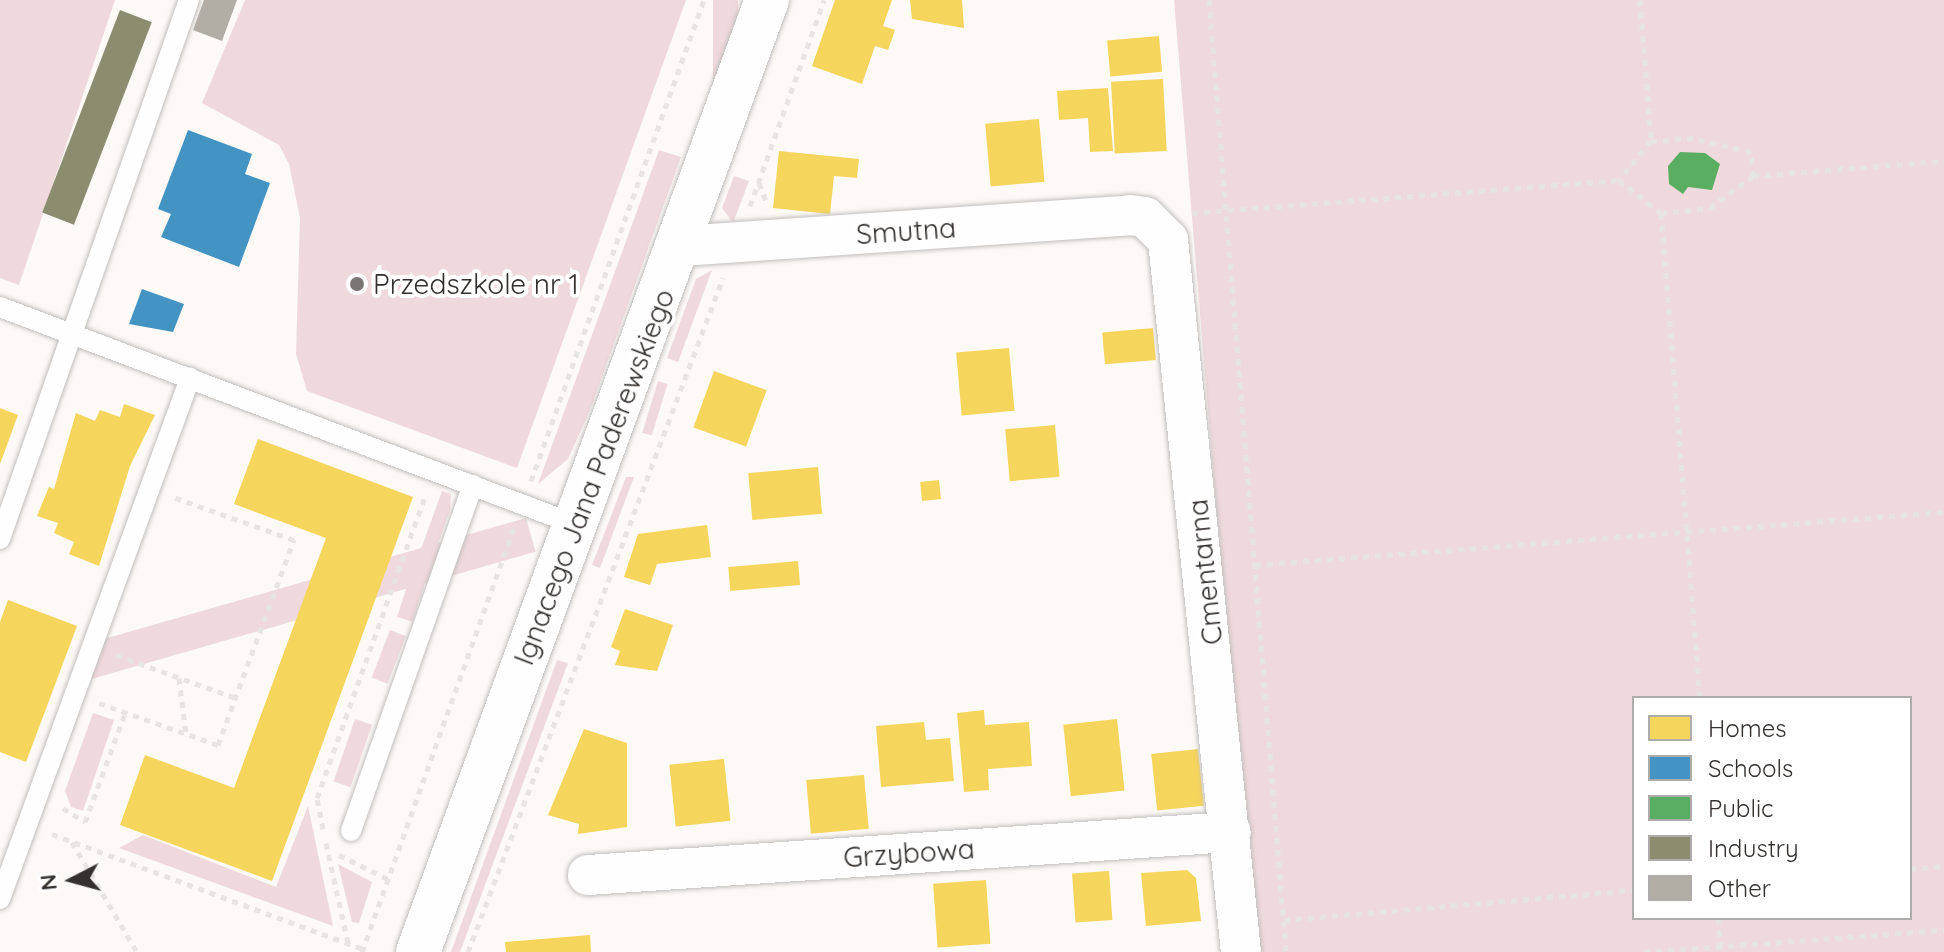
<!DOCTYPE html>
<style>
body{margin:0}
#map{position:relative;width:1944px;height:952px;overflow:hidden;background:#fcf9f7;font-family:Quicksand,sans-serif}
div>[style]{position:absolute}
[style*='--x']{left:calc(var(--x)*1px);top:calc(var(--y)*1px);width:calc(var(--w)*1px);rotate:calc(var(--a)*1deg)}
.green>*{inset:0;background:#f0d9dc;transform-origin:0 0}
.homes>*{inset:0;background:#f6d55c;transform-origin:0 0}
.schools>*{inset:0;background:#4393c3}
.public>*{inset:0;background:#5aae61}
.industry>*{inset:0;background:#8c8c6e;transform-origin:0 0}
.building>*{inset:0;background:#b2aea6}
.path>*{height:5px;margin-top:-2.5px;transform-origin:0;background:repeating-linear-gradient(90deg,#e6e5e4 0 6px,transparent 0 12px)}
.roads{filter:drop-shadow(0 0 2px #c1bfbd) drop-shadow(0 0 2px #c1bfbd)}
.service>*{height:20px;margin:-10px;padding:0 10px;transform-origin:10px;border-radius:10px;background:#fffefe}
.minor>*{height:40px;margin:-20px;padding:0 20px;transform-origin:20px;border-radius:20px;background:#fffefe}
.secondary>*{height:44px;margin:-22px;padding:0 22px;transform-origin:22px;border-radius:22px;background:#fffefe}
.dots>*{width:22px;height:22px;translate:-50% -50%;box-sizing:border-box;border:4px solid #fff;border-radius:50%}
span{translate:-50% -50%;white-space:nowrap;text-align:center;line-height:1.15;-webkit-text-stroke:8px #fff;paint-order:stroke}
.street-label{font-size:28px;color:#33302e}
.poi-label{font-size:28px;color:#33302e}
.left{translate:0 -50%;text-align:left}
.legend{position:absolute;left:1632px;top:696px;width:280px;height:224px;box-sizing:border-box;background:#fff;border:2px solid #adacab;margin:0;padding:10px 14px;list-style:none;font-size:24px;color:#33302e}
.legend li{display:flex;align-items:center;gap:16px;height:40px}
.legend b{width:40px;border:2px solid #adacab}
.north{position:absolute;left:32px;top:840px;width:80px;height:80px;-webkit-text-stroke:6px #fff;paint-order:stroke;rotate:264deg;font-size:22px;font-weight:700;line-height:32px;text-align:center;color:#33302e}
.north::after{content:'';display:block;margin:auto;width:28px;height:36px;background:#33302e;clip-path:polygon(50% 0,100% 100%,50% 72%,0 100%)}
</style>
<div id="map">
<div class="green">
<div style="clip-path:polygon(0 0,115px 0,19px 285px,0 278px)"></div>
<div style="clip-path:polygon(245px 0,686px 0,517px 468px,307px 391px,296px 354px,300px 218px,289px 164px,279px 145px,202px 103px)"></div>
<div style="left:713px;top:0;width:25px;height:138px"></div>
<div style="clip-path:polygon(evenodd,1174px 0,1944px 0,1944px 952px,1253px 952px,1174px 0,1634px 698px,1910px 698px,1910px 918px,1634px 918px,1634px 698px)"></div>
<div style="clip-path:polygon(659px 150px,681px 157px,590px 410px,568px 459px,538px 484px)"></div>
<div style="clip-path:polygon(734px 176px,749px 181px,733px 223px,722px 208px)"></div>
<div style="clip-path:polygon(712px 270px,678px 362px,667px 358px,696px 279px)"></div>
<div style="left:658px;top:381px;width:10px;height:54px;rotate:17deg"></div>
<div style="clip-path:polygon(626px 477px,634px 477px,600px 568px,592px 565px)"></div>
<div style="clip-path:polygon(442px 491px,451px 494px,450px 510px,431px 564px,417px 560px)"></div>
<div style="left:526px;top:518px;width:35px;height:462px;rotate:74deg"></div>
<div style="left:411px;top:574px;width:16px;height:45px;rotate:18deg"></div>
<div style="left:390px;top:630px;width:17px;height:51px;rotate:21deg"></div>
<div style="clip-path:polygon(557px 660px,568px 663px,460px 952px,451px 952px)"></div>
<div style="clip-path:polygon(93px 713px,114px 720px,83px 811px,71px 807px,65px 791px)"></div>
<div style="left:355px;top:719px;width:18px;height:66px;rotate:19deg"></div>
<div style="clip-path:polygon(308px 806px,333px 926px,119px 848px,143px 835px,276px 887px)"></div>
<div style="clip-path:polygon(338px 864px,372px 882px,359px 923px,352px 922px)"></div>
</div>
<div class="homes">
<div style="clip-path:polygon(835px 0,892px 0,883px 26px,895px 30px,888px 50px,875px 46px,862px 84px,812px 66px)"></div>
<div style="clip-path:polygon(910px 0,962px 0,964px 28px,912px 19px)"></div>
<div style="left:1159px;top:36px;width:36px;height:52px;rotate:85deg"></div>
<div style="left:1163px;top:79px;width:72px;height:52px;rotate:87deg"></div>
<div style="clip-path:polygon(1108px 88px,1113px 151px,1090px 152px,1088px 118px,1059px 120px,1057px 91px)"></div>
<div style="left:1039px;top:119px;width:63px;height:54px;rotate:85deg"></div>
<div style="clip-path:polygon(779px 151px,859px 159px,857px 178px,834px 176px,830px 214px,773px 208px)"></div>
<div style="left:1153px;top:328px;width:32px;height:51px;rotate:85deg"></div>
<div style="left:1009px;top:348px;width:63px;height:53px;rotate:85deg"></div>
<div style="left:714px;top:371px;width:56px;height:60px;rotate:20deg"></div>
<div style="clip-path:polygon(124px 404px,155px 415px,130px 466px,99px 566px,69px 554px,74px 542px,54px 533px,58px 523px,37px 516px,49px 487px,54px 489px,76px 413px,95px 421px,100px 410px,120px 417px)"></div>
<div style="clip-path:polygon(0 408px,18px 415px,0 464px)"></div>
<div style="left:1055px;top:425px;width:52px;height:50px;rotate:85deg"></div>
<div style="clip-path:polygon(258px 439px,413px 497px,272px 881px,120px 825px,145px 755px,234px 788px,326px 538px,234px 504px)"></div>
<div style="left:818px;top:467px;width:47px;height:70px;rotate:85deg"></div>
<div style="left:939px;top:480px;width:19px;height:19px;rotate:84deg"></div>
<div style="clip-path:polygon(707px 525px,711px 557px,657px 564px,650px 585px,624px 577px,638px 534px)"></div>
<div style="left:798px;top:561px;width:24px;height:70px;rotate:85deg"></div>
<div style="clip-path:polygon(8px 600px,77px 626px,26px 762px,0 752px,0 622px)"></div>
<div style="clip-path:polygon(625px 609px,673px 625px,657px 671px,615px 665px,620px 651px,611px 647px)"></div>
<div style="clip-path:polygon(984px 710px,985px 725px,1029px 722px,1032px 766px,988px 769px,989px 790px,964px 792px,957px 713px)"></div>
<div style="left:1117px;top:719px;width:72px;height:54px;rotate:84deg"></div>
<div style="clip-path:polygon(924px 722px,926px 740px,950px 738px,954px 781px,881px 787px,876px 726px)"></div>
<div style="clip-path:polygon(584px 729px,627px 743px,627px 827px,578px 834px,579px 824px,548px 815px)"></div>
<div style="left:1198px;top:749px;width:57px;height:47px;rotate:84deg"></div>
<div style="left:724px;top:759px;width:62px;height:55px;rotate:84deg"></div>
<div style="left:864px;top:775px;width:54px;height:58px;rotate:85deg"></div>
<div style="clip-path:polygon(1187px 870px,1196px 878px,1201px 921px,1146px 926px,1141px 873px)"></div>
<div style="left:1109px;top:871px;width:49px;height:37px;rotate:86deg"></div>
<div style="left:986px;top:880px;width:64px;height:53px;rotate:86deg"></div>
<div style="clip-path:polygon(590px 935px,591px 952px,506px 952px,505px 942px)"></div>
</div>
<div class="schools">
<div style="clip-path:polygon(188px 130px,252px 154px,245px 174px,270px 183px,239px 267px,161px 237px,171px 214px,158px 209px)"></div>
<div style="clip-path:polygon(142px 289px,184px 304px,173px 332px,129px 324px)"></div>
</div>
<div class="public">
<div style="clip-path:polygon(1680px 152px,1705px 153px,1720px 164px,1712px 190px,1688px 187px,1683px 194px,1669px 184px,1668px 166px)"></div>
</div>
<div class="industry">
<div style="left:120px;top:10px;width:34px;height:217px;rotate:21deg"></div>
</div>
<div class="building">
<div style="clip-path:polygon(204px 0,237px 0,222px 41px,193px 30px)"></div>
</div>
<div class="path">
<div style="--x:1209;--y:0;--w:955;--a:85.38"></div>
<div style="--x:1640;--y:0;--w:141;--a:85.5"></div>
<div style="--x:1753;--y:176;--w:192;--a:-4.5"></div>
<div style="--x:759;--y:183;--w:22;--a:69"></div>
<div style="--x:750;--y:206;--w:219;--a:-70.2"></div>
<div style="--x:1192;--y:213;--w:428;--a:-4.4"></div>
<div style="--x:1619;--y:180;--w:53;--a:38.2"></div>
<div style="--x:1661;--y:213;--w:49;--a:-5.8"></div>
<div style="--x:1710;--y:208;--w:54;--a:-36.7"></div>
<div style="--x:1753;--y:176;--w:24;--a:-95"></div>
<div style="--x:1751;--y:152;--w:60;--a:-166.4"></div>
<div style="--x:1693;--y:138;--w:42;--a:175.9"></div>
<div style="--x:1651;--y:141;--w:50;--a:129.4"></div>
<div style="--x:1661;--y:213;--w:487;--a:85.4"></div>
<div style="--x:531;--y:481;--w:511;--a:-70.22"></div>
<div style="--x:1255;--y:565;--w:691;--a:-4.4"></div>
<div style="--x:116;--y:655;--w:127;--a:19.7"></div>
<div style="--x:179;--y:678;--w:56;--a:82.9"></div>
<div style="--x:99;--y:703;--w:126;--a:19.4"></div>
<div style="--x:218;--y:745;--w:219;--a:-69.7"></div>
<div style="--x:294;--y:540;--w:128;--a:-160.4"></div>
<div style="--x:63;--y:808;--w:26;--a:32"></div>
<div style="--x:85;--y:822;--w:116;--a:-69.8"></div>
<div style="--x:323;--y:829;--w:32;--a:-101"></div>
<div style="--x:317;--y:798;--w:323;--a:-70.3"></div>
<div style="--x:52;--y:834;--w:332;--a:20.3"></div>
<div style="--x:72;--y:842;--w:128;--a:59.4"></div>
<div style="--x:326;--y:843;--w:102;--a:77.6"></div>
<div style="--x:339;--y:855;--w:55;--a:26.1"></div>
<div style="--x:1910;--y:869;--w:34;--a:-5"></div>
<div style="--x:1718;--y:918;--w:34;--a:85"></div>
<div style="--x:1284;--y:920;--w:351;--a:-4.9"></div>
<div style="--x:362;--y:952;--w:450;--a:-70.3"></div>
<div style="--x:468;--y:952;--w:721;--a:-69.28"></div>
<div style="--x:1644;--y:952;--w:301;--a:-4.2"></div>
</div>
<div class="roads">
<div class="service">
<div style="--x:0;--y:307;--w:614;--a:20.71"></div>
<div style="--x:0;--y:539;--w:571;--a:-70.68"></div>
<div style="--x:351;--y:831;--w:367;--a:-70.6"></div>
<div style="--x:0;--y:899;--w:555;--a:-69.96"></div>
</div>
<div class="minor">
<div style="--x:681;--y:246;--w:450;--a:-3.9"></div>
<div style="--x:1130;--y:215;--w:15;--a:8"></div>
<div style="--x:1145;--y:217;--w:33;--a:45"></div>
<div style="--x:1168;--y:240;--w:716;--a:84.15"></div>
<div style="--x:588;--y:875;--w:644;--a:-3.83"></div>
</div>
<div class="secondary">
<div style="--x:418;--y:952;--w:1014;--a:-69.87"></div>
</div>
</div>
<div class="dots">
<div style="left:357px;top:284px;background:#797674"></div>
</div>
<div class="street-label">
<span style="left:906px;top:231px;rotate:-4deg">Smutna</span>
<span style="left:594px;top:477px;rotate:-69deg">Ignacego Jana Paderewskiego</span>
<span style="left:1205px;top:572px;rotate:-96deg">Cmentarna</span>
<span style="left:909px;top:853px;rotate:-4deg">Grzybowa</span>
</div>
<div class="poi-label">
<span class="left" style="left:373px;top:284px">Przedszkole nr 1</span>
</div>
<ul class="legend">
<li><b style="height:22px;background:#f6d55c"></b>Homes</li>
<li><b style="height:22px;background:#4393c3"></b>Schools</li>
<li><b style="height:22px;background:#5aae61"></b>Public</li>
<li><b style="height:22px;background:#8c8c6e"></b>Industry</li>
<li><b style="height:22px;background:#b2aea6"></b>Other</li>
</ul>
<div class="north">N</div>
</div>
